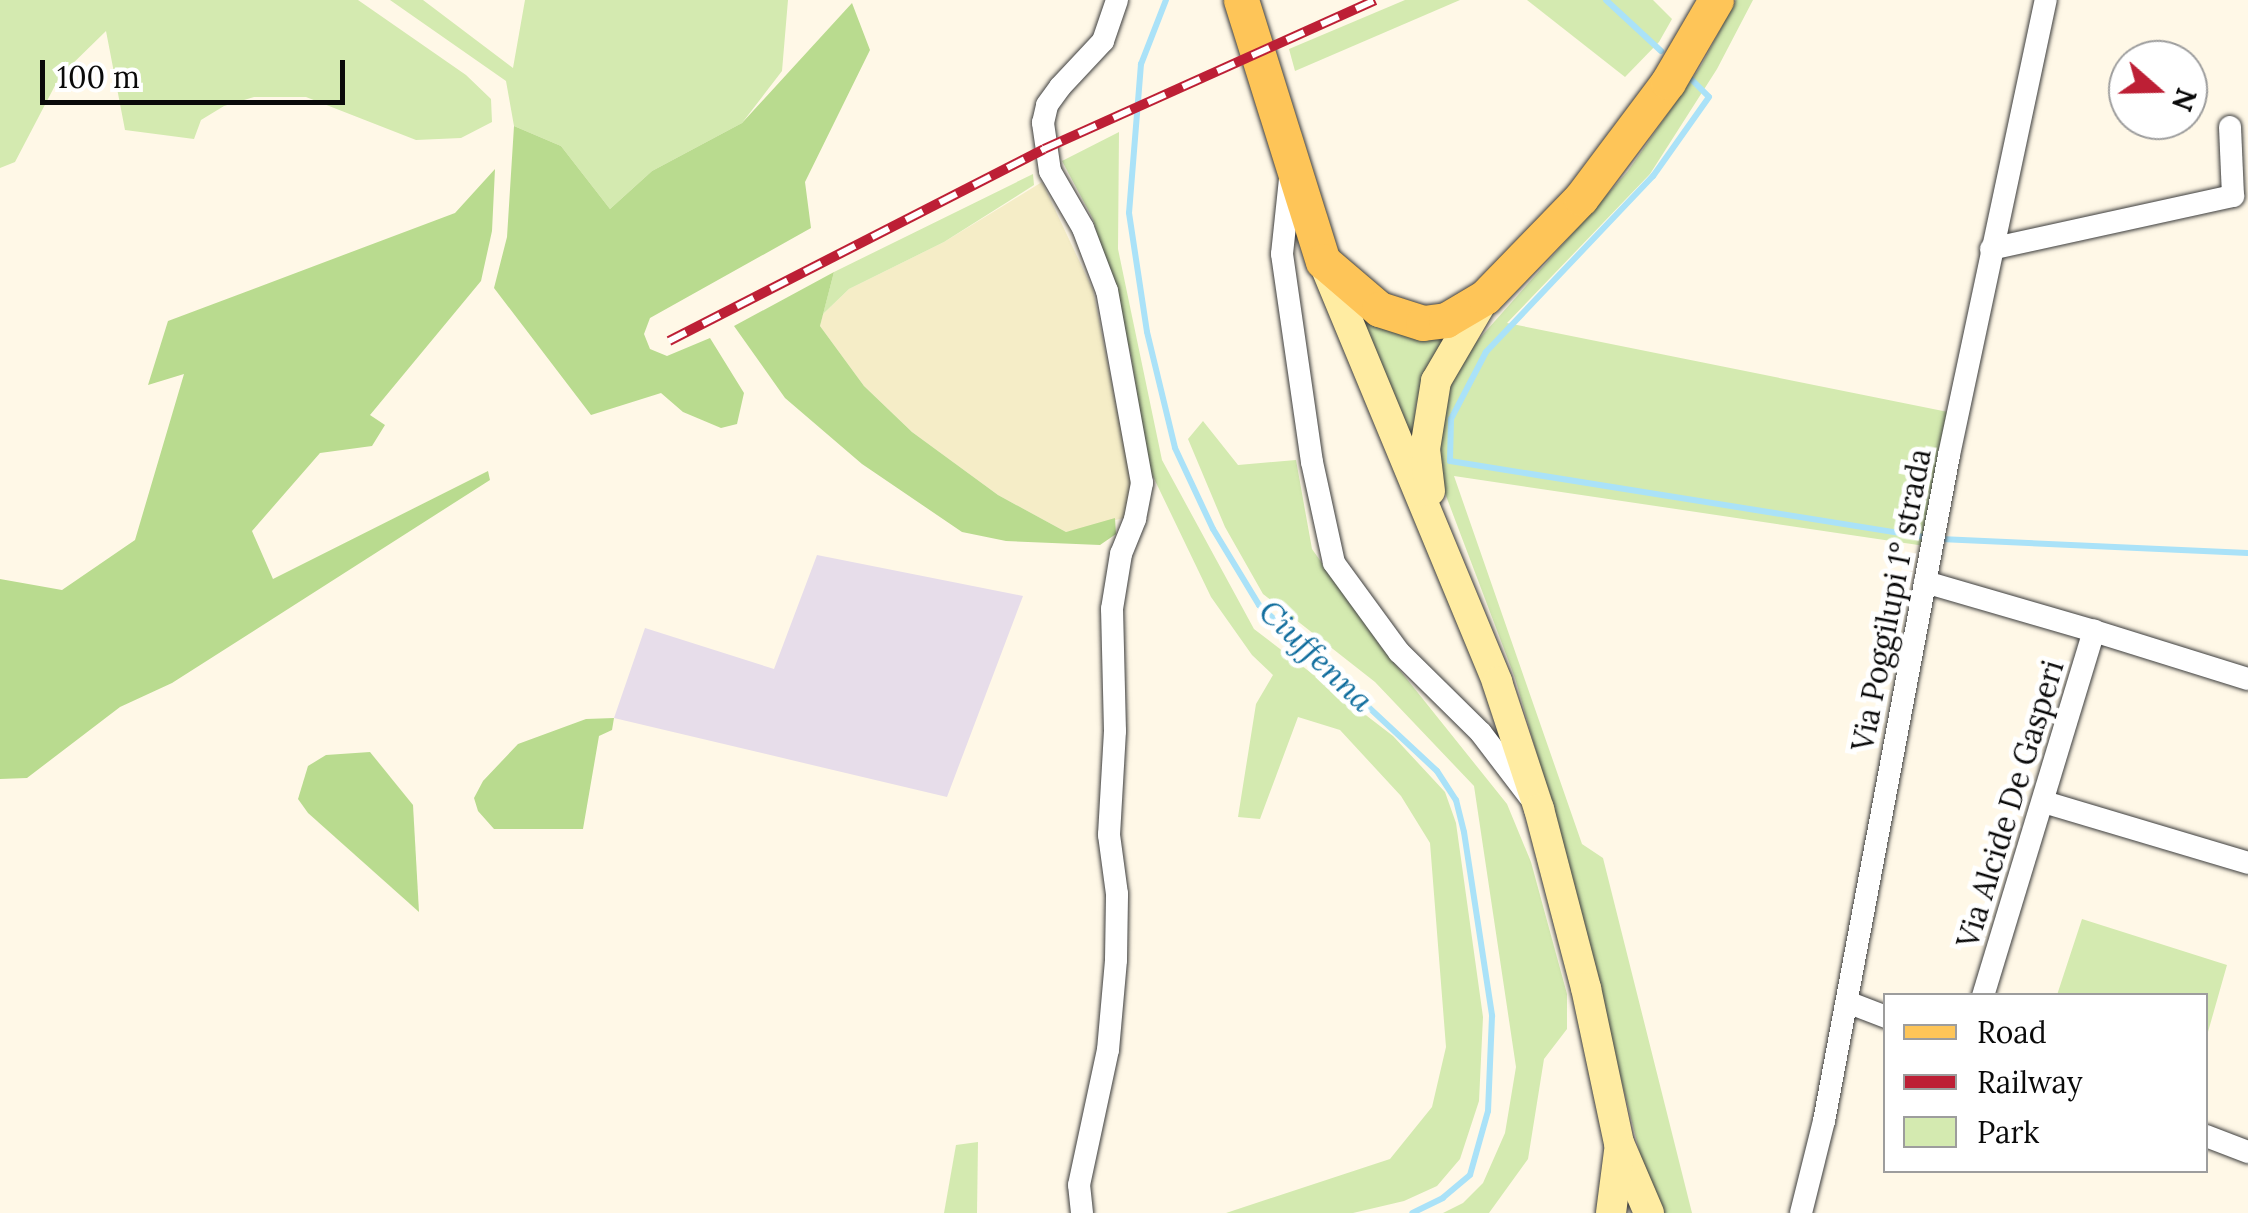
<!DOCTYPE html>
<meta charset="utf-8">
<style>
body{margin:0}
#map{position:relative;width:2248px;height:1213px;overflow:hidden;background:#fff8e7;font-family:Lora,serif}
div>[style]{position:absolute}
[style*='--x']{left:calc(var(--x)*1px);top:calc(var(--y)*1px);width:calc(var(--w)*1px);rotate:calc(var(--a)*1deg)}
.industrial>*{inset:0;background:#e7ddea}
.farmland>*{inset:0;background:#f5edc7}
.green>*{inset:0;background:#d4eab0}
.forest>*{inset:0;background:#b9db8f}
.stream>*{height:6px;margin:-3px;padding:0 3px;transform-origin:3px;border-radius:3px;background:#aae2f8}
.roads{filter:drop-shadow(0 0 2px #3d3d3d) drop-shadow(0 0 2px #3d3d3d)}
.minor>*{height:22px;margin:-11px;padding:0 11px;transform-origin:11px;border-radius:11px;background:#fff}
.secondary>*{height:30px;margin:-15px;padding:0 15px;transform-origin:15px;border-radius:15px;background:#ffeca2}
.primary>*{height:35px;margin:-17.5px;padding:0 17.5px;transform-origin:17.5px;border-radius:17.5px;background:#fec558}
.rail>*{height:10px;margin-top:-5px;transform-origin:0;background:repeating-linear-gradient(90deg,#fff 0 19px,#bd1f35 0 38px);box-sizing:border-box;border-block:2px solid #bd1f35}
span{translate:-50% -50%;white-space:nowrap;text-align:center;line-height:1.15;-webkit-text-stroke:10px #fff;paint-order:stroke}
.street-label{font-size:30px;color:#0a0a0a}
.water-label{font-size:32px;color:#116e9e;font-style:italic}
.legend{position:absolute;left:1883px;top:993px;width:325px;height:180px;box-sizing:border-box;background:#fff;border:2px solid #9d9d9d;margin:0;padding:12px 18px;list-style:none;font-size:30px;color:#0a0a0a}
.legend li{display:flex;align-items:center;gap:20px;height:50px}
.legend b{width:50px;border:2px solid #9d9d9d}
.north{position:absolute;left:2108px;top:40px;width:100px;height:100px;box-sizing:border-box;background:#fff;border:2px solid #9d9d9d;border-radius:50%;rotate:110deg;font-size:28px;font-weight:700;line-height:40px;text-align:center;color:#0a0a0a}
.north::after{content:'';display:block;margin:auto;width:35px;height:45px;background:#bd1f35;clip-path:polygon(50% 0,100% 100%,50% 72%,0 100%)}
.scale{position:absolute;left:40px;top:60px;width:305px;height:45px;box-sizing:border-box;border:5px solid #0a0a0a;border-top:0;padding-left:12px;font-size:30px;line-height:35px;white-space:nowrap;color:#0a0a0a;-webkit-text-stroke:8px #fff;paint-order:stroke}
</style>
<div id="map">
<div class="industrial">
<div style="clip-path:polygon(817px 555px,1023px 596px,947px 797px,614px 718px,645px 628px,774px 669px)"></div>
</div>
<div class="farmland">
<div style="clip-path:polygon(1042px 182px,1093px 290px,1132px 485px,1124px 518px,1066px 532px,998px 495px,912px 432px,864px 386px,820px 326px,823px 314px,849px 289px,944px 242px)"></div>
</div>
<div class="green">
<div style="clip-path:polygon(0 0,358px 0,466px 75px,491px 99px,492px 122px,461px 138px,416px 140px,306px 97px,254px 97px,224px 106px,201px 120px,194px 139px,125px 130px,106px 31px,60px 76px,15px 162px,0 168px)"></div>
<div style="clip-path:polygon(390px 0,423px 0,513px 68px,525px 0,788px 0,782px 71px,742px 123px,652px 171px,610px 209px,561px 146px,514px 126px,506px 81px)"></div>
<div style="clip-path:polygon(1405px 0,1460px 0,1295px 71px,1289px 49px)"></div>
<div style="clip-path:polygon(1527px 0,1653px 0,1672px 19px,1659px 42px,1625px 77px)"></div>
<div style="clip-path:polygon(1736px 0,1753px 0,1717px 69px,1650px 174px,1507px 323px,1953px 413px,1925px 546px,1454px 476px,1582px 844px,1603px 858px,1692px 1213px,1655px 1213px,1552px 806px,1515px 678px,1440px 480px,1436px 445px,1441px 402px,1463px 357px,1628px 171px,1701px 66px)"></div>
<div style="clip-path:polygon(1119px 132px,1118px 249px,1162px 460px,1254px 629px,1393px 736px,1445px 792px,1456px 823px,1483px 1017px,1479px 1101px,1460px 1159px,1437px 1186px,1404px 1201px,1353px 1213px,1226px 1213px,1390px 1159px,1432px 1107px,1446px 1047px,1430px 843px,1401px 796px,1340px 730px,1298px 717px,1260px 819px,1238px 817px,1256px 704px,1273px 675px,1252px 655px,1211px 597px,1148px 466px,1131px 355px,1093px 219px,1062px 161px)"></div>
<div style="clip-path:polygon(1033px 174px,1034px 185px,944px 242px,849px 289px,823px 314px,834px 272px)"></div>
<div style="clip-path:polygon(1350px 309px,1372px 324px,1401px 335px,1448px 338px,1432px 363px,1416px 404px,1413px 456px)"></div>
<div style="clip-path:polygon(1203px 421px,1238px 465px,1296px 460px,1312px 549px,1382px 648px,1507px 804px,1531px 862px,1567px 994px,1567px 1029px,1544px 1059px,1528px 1159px,1489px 1213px,1443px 1213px,1463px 1203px,1483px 1183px,1505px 1133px,1516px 1067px,1474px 786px,1375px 682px,1263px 594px,1225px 527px,1188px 439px)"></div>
<div style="clip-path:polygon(2082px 919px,2227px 965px,2206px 1039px,2206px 996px,2057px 995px)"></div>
<div style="clip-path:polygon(978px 1142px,977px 1213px,944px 1213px,956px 1145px)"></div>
</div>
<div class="forest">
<div style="clip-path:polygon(852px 3px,870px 50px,805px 182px,811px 228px,650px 318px,644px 334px,650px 349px,667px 356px,710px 338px,744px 393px,737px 424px,721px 428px,683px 412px,661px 393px,591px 415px,494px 288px,507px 237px,514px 126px,561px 146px,610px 209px,652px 171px,742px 123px)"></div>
<div style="clip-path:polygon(495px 169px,492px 231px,481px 281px,370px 415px,385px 425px,372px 446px,320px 453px,252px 531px,273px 579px,488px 471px,490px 480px,172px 683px,120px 707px,27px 778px,0 779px,0 579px,62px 590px,135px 540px,184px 374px,148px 385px,168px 321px,455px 213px)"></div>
<div style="clip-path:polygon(834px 272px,820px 326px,864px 386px,912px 432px,998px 495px,1066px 532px,1115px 518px,1116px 534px,1100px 545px,1006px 541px,962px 532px,862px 464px,785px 398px,734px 326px)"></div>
<div style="clip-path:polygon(614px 718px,612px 730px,599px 736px,583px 829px,494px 829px,478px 811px,474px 798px,483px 781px,518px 744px,586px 719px)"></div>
<div style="clip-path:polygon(370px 752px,413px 805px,419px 912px,308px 813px,298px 799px,308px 766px,326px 755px)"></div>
</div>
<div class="stream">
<div style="--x:1166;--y:0;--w:69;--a:111.3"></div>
<div style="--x:1141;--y:64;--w:149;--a:94.6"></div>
<div style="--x:1129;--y:213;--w:120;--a:81.4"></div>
<div style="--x:1147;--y:332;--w:119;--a:76.4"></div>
<div style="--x:1175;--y:448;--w:89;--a:64.9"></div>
<div style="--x:1213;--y:529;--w:89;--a:58.8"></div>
<div style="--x:1259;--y:605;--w:243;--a:43"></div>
<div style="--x:1437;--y:771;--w:35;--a:57"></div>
<div style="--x:1456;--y:800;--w:33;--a:76"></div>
<div style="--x:1464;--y:832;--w:186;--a:81.3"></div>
<div style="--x:1492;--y:1016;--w:95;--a:92.4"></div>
<div style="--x:1488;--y:1111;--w:66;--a:105.7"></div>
<div style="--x:1470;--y:1175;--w:35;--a:140"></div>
<div style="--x:1443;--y:1198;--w:34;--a:154"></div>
<div style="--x:1606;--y:0;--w:75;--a:42.8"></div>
<div style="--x:1691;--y:79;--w:25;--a:45"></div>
<div style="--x:1709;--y:97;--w:97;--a:125.3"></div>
<div style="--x:1653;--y:176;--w:243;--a:133.5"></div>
<div style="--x:1486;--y:352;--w:76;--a:117.6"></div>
<div style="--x:1451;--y:419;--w:42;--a:91.4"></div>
<div style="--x:1450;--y:461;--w:483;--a:9.1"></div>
<div style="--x:1940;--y:539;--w:308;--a:2.6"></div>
</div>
<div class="roads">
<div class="minor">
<div style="--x:1290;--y:179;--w:75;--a:96.1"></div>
<div style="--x:1282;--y:254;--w:210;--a:81.8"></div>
<div style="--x:1312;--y:462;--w:103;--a:77.7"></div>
<div style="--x:1334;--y:563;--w:110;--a:53.9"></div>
<div style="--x:1399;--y:652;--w:115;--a:44.6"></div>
<div style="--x:1481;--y:733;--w:79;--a:52.7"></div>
<div style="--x:1991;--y:249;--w:248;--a:-12.4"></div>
<div style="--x:2233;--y:196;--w:69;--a:-92.5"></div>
<div style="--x:1925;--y:582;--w:176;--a:16.2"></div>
<div style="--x:2044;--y:802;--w:213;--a:16.6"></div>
<div style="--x:1983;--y:996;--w:382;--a:-73.1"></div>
<div style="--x:2094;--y:631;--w:161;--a:17.3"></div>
<div style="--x:1847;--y:1002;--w:42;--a:21"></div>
<div style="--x:2206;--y:1136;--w:45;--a:20.9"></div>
<div style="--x:1082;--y:1213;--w:28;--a:-96"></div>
<div style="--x:1079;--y:1185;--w:138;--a:-77.9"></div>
<div style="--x:1108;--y:1050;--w:90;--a:-84.9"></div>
<div style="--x:1116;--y:960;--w:66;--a:-89.1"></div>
<div style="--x:1117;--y:894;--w:60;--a:-97.7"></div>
<div style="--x:1109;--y:835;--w:104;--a:-86.7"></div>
<div style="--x:1115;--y:731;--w:122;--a:-91.4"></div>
<div style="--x:1112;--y:609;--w:56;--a:-80.7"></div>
<div style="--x:1121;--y:554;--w:38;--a:-68"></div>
<div style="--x:1135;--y:519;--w:37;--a:-79"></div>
<div style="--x:1142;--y:483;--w:195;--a:-100.3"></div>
<div style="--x:1107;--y:291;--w:67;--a:-110.9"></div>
<div style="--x:1083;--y:228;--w:66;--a:-120.1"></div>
<div style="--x:1050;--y:171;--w:49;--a:-98.3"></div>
<div style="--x:1043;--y:123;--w:18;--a:-77"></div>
<div style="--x:1047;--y:105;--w:22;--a:-54"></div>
<div style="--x:1060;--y:87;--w:63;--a:-46.9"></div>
<div style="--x:1103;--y:41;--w:43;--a:-71.1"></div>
<div style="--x:1801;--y:1213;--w:95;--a:-76"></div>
<div style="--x:1824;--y:1121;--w:678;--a:-79.37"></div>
<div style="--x:1949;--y:455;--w:465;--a:-78"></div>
</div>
<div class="secondary">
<div style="--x:1323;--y:261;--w:456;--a:67.5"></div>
<div style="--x:1497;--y:682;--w:134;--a:71.7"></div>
<div style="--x:1539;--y:809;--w:185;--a:75.3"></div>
<div style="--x:1586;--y:988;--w:158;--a:78"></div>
<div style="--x:1619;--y:1143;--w:76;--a:66.8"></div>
<div style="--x:1430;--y:491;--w:42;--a:-96.8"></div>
<div style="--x:1425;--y:449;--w:69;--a:-80.8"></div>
<div style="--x:1436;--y:381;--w:97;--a:-59.7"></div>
<div style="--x:1611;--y:1213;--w:63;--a:-82.6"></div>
</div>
<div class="primary">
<div style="--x:1241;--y:0;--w:274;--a:72.6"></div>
<div style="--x:1323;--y:261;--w:74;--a:40.6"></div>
<div style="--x:1379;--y:309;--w:46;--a:17.7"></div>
<div style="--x:1423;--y:323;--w:23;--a:-7"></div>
<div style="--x:1446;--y:320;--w:45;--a:-30.5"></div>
<div style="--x:1485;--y:297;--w:138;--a:-45.9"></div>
<div style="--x:1581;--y:198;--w:145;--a:-53.1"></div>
<div style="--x:1668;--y:82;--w:95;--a:-59.7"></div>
</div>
</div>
<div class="rail">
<div style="--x:669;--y:341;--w:421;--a:-27.1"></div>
<div style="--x:1044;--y:149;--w:363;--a:-24.2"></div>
</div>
<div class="street-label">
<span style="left:1891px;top:600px;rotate:-79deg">Via Poggilupi 1° strada</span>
<span style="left:2010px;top:804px;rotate:-73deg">Via Alcide De Gasperi</span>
</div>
<div class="water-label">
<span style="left:1316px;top:656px;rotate:44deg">Ciuffenna</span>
</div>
<ul class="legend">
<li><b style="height:12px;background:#fec558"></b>Road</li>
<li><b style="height:12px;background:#bd1f35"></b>Railway</li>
<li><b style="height:28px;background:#d4eab0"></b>Park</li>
</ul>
<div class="north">N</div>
<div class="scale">100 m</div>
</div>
